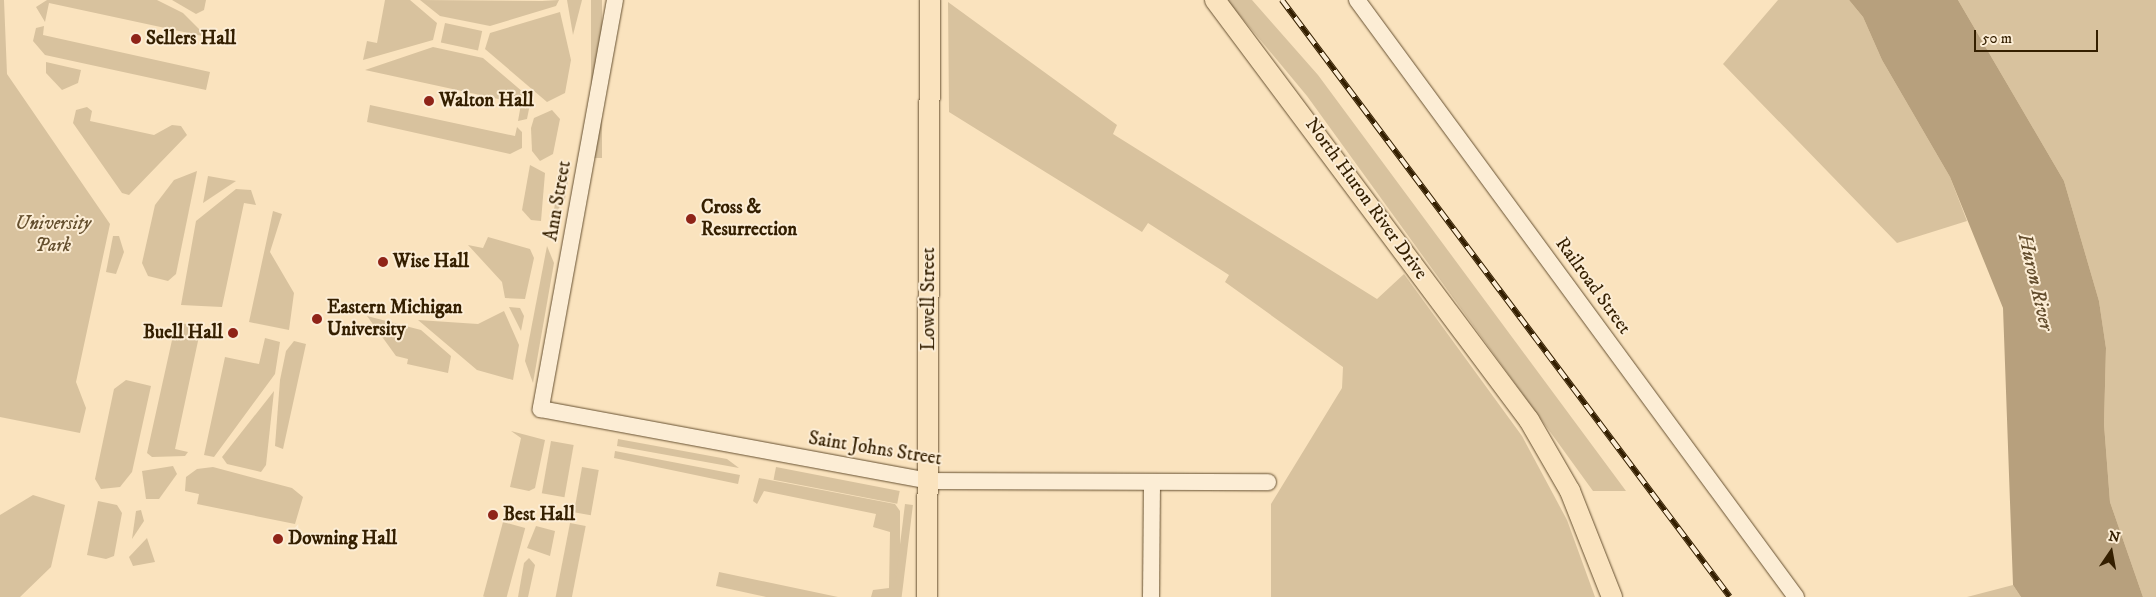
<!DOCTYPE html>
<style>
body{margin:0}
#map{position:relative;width:2156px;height:597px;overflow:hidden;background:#fae3be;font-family:"IM FELL DW Pica",serif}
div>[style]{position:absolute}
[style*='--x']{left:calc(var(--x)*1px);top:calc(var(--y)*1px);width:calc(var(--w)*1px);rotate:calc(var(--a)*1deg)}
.green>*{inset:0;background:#d8c29e;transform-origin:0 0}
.water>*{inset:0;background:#b7a07d}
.roads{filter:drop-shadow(0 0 1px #665030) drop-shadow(0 0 1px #665030)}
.minor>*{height:16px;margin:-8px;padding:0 8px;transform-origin:8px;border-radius:8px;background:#fcedd5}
.major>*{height:20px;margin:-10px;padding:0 10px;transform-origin:10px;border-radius:10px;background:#fae3be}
.rail>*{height:5.5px;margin-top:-2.75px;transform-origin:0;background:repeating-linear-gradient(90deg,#fcedd5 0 11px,#341f00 0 22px);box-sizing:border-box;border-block:1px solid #341f00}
.dots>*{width:14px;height:14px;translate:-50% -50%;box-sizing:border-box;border:2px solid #fcedd5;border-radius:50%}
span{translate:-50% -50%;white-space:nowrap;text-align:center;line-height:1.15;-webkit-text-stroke:4px #fcedd5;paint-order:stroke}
.poi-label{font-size:19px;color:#341f00;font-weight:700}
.left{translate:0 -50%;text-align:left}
.right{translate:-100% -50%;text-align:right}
.street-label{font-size:19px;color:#341f00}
.park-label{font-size:19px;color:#65502f;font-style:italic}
.water-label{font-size:20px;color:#624c2c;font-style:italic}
.north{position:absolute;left:2086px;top:527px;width:50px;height:50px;-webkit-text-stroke:4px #fcedd5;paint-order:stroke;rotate:12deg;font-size:14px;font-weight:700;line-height:20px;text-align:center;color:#341f00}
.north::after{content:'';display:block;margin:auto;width:18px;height:22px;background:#341f00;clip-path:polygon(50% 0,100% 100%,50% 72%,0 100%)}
.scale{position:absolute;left:1974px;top:30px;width:124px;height:22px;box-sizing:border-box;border:2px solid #341f00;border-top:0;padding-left:6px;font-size:15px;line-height:18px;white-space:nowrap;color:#341f00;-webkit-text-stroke:4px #fcedd5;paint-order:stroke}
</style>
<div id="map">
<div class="green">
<div style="clip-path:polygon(0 0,4px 0,7px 74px,110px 224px,76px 382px,86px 408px,80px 433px,0 417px)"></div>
<div style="clip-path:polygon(47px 0,157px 0,183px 13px,207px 37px,49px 3px,45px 22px,36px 7px)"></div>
<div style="clip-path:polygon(172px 0,206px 0,204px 10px,196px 14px)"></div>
<div style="clip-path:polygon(385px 0,410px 0,437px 23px,433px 40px,363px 60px,367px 41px,377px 43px)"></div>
<div style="clip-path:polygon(420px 0,542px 1px,559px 0,556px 6px,490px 26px,440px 16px)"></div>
<div style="clip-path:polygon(567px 0,582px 0,573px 35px)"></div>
<div style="left:591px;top:0;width:11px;height:158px"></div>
<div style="clip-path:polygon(1227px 0,1252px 0,1318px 75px,1626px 491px,1593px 491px,1307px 96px)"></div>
<div style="clip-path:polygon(1778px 0,1849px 0,1863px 17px,1882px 60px,1950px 177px,1967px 221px,1897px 243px,1723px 64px)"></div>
<div style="clip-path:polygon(1958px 0,2156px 0,2156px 597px,2143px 597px,2110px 502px,2104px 424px,2106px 348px,2099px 301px,2064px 181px)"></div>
<div style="clip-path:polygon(948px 2px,1117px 125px,1113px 134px,1377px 299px,1404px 274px,1522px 436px,1567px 520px,1595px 597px,1271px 597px,1271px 504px,1342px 388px,1343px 367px,1225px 282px,1229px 275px,1148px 223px,1142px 232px,949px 112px)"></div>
<div style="clip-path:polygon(560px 12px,571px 60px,565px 93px,547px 102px,485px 49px,490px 33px)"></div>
<div style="left:445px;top:23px;width:38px;height:20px;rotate:12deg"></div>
<div style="clip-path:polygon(44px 26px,43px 35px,210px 72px,206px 90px,45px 55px,33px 41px,36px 28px)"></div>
<div style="clip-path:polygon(433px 47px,483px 58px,531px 99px,527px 119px,518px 121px,521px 104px,365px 70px)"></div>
<div style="clip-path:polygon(46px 62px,81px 70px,78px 83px,62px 90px,46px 73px)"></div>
<div style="clip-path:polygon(370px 105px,515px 136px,517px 127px,522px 132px,522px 148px,510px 154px,367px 122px)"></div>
<div style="clip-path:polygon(87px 107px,92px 111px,90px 121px,154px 135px,172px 125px,181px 126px,187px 135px,129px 195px,122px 193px,73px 123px,76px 110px)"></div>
<div style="clip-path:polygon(552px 110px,560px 119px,553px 154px,540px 161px,532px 151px,531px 128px,534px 118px)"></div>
<div style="clip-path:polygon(561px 162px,571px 163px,565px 199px,553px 217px)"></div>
<div style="clip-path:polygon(530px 165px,545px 173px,541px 221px,531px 220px,522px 210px)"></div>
<div style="clip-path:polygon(197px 171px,176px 274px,168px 281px,148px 276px,142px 263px,155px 205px,174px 180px)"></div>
<div style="clip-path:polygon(208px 176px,236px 181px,203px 203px)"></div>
<div style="clip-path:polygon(236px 189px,251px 190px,256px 205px,244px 203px,222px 307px,181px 305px,196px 221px)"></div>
<div style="clip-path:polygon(273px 211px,282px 214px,270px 252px,294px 293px,289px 330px,249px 322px)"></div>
<div style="clip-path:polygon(113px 236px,119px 236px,124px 252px,116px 274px,106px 272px)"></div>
<div style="clip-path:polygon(488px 237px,530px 249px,534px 258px,525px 299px,505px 298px,502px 282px,468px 245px,483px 248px)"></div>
<div style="clip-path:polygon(547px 246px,554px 263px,533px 383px,525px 361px)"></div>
<div style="clip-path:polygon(509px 307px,520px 308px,524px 316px,521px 331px)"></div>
<div style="clip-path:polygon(504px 311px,519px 345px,513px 380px,477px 370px,418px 320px,478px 324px)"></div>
<div style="clip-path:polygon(367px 316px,421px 330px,451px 356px,448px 373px,407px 364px,408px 359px,396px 356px)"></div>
<div style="clip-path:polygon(176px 322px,201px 327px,175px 449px,188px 452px,185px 456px,152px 457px,147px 453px)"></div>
<div style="clip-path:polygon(265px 338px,280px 342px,275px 374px,214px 457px,204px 455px,225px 357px,259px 364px)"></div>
<div style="clip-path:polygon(294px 341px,306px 344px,283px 449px,275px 446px,280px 380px,286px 351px)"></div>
<div style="clip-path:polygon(126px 380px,151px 386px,132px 472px,120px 487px,101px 489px,95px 479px,114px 389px)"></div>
<div style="clip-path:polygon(274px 391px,266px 465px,261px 472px,227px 464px,222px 457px)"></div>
<div style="clip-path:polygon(511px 431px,545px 440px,535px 488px,529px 491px,510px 487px,521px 438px)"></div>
<div style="clip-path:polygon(618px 439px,727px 459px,739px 468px,617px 446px)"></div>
<div style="left:551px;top:441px;width:23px;height:53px;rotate:10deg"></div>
<div style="clip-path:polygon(615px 451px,740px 475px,738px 484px,614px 458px)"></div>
<div style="clip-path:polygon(173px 466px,177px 474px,159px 499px,146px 499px,142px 471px)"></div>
<div style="clip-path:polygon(213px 467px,292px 488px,303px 497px,295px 524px,197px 504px,199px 494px,185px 491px,186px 477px,197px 469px)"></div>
<div style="left:582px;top:467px;width:17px;height:46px;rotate:10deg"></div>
<div style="left:776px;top:467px;width:126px;height:13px;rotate:11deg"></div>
<div style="clip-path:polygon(759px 478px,895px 504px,900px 511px,900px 597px,871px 597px,873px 590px,889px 588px,890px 532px,873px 527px,876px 514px,764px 491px,757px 504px,753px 501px)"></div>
<div style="clip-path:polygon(33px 495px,65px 505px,51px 567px,20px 597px,0 597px,0 515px)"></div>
<div style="clip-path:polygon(98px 501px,117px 505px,122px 513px,114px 556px,106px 559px,87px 555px)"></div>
<div style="left:905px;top:504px;width:8px;height:93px;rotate:7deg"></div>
<div style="clip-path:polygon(141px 510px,144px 521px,132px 539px,136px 511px)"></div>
<div style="left:503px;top:522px;width:23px;height:77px;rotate:15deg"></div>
<div style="left:570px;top:523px;width:16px;height:76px;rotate:11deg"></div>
<div style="clip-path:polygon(536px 526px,555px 531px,550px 556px,527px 548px)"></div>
<div style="clip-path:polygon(147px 538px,155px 562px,133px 566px,129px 557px)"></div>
<div style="clip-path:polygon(529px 558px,535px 565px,528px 597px,518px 597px,524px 563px)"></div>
<div style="clip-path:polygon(719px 572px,838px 597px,766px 597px,716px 586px)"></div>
<div style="clip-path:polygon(2013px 585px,2021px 597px,1967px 597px)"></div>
</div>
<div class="water">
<div style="clip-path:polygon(1849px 0,1958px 0,2064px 181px,2099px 301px,2106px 348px,2104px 424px,2110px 502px,2143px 597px,2021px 597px,2013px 585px,2003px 308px,1950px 177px,1882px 60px,1863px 17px)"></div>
</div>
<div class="roads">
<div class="minor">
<div style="--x:615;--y:0;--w:416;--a:100.3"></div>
<div style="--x:541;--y:409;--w:394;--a:10.5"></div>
<div style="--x:928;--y:481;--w:340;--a:0.2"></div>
<div style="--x:1357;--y:0;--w:741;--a:53.67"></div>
<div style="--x:1151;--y:597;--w:113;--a:-89.5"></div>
</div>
<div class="major">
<div style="--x:1215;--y:0;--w:524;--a:53.22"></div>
<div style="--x:1529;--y:420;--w:82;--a:60"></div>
<div style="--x:1570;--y:491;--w:114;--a:68.4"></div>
<div style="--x:927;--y:597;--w:597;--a:-89.71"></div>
</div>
</div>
<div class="rail">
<div style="--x:1282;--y:0;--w:746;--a:53.11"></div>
</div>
<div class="dots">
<div style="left:136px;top:39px;background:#8f2418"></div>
<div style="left:429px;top:101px;background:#8f2418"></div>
<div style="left:691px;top:219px;background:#8f2418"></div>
<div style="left:383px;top:262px;background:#8f2418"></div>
<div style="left:317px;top:319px;background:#8f2418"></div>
<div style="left:233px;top:333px;background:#8f2418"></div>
<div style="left:493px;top:515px;background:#8f2418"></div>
<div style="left:278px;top:539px;background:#8f2418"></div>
</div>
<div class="poi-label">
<span class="left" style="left:146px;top:39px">Sellers Hall</span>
<span class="left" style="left:439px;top:101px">Walton Hall</span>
<span class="left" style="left:701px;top:219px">Cross &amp;<br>Resurrection</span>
<span class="left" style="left:393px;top:262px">Wise Hall</span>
<span class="left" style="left:327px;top:319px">Eastern Michigan<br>University</span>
<span class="right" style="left:223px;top:333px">Buell Hall</span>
<span class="left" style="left:503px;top:515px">Best Hall</span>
<span class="left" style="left:288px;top:539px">Downing Hall</span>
</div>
<div class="street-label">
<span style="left:1366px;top:199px;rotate:54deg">North Huron River Drive</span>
<span style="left:558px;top:201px;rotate:-80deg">Ann Street</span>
<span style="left:1593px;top:286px;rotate:54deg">Railroad Street</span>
<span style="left:929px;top:299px;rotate:-90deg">Lowell Street</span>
<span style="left:875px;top:449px;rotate:9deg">Saint Johns Street</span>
</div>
<div class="park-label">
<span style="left:53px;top:235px">University<br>Park</span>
</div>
<div class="water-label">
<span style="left:2035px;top:282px;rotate:77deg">Huron River</span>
</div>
<div class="north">N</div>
<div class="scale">50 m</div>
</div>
